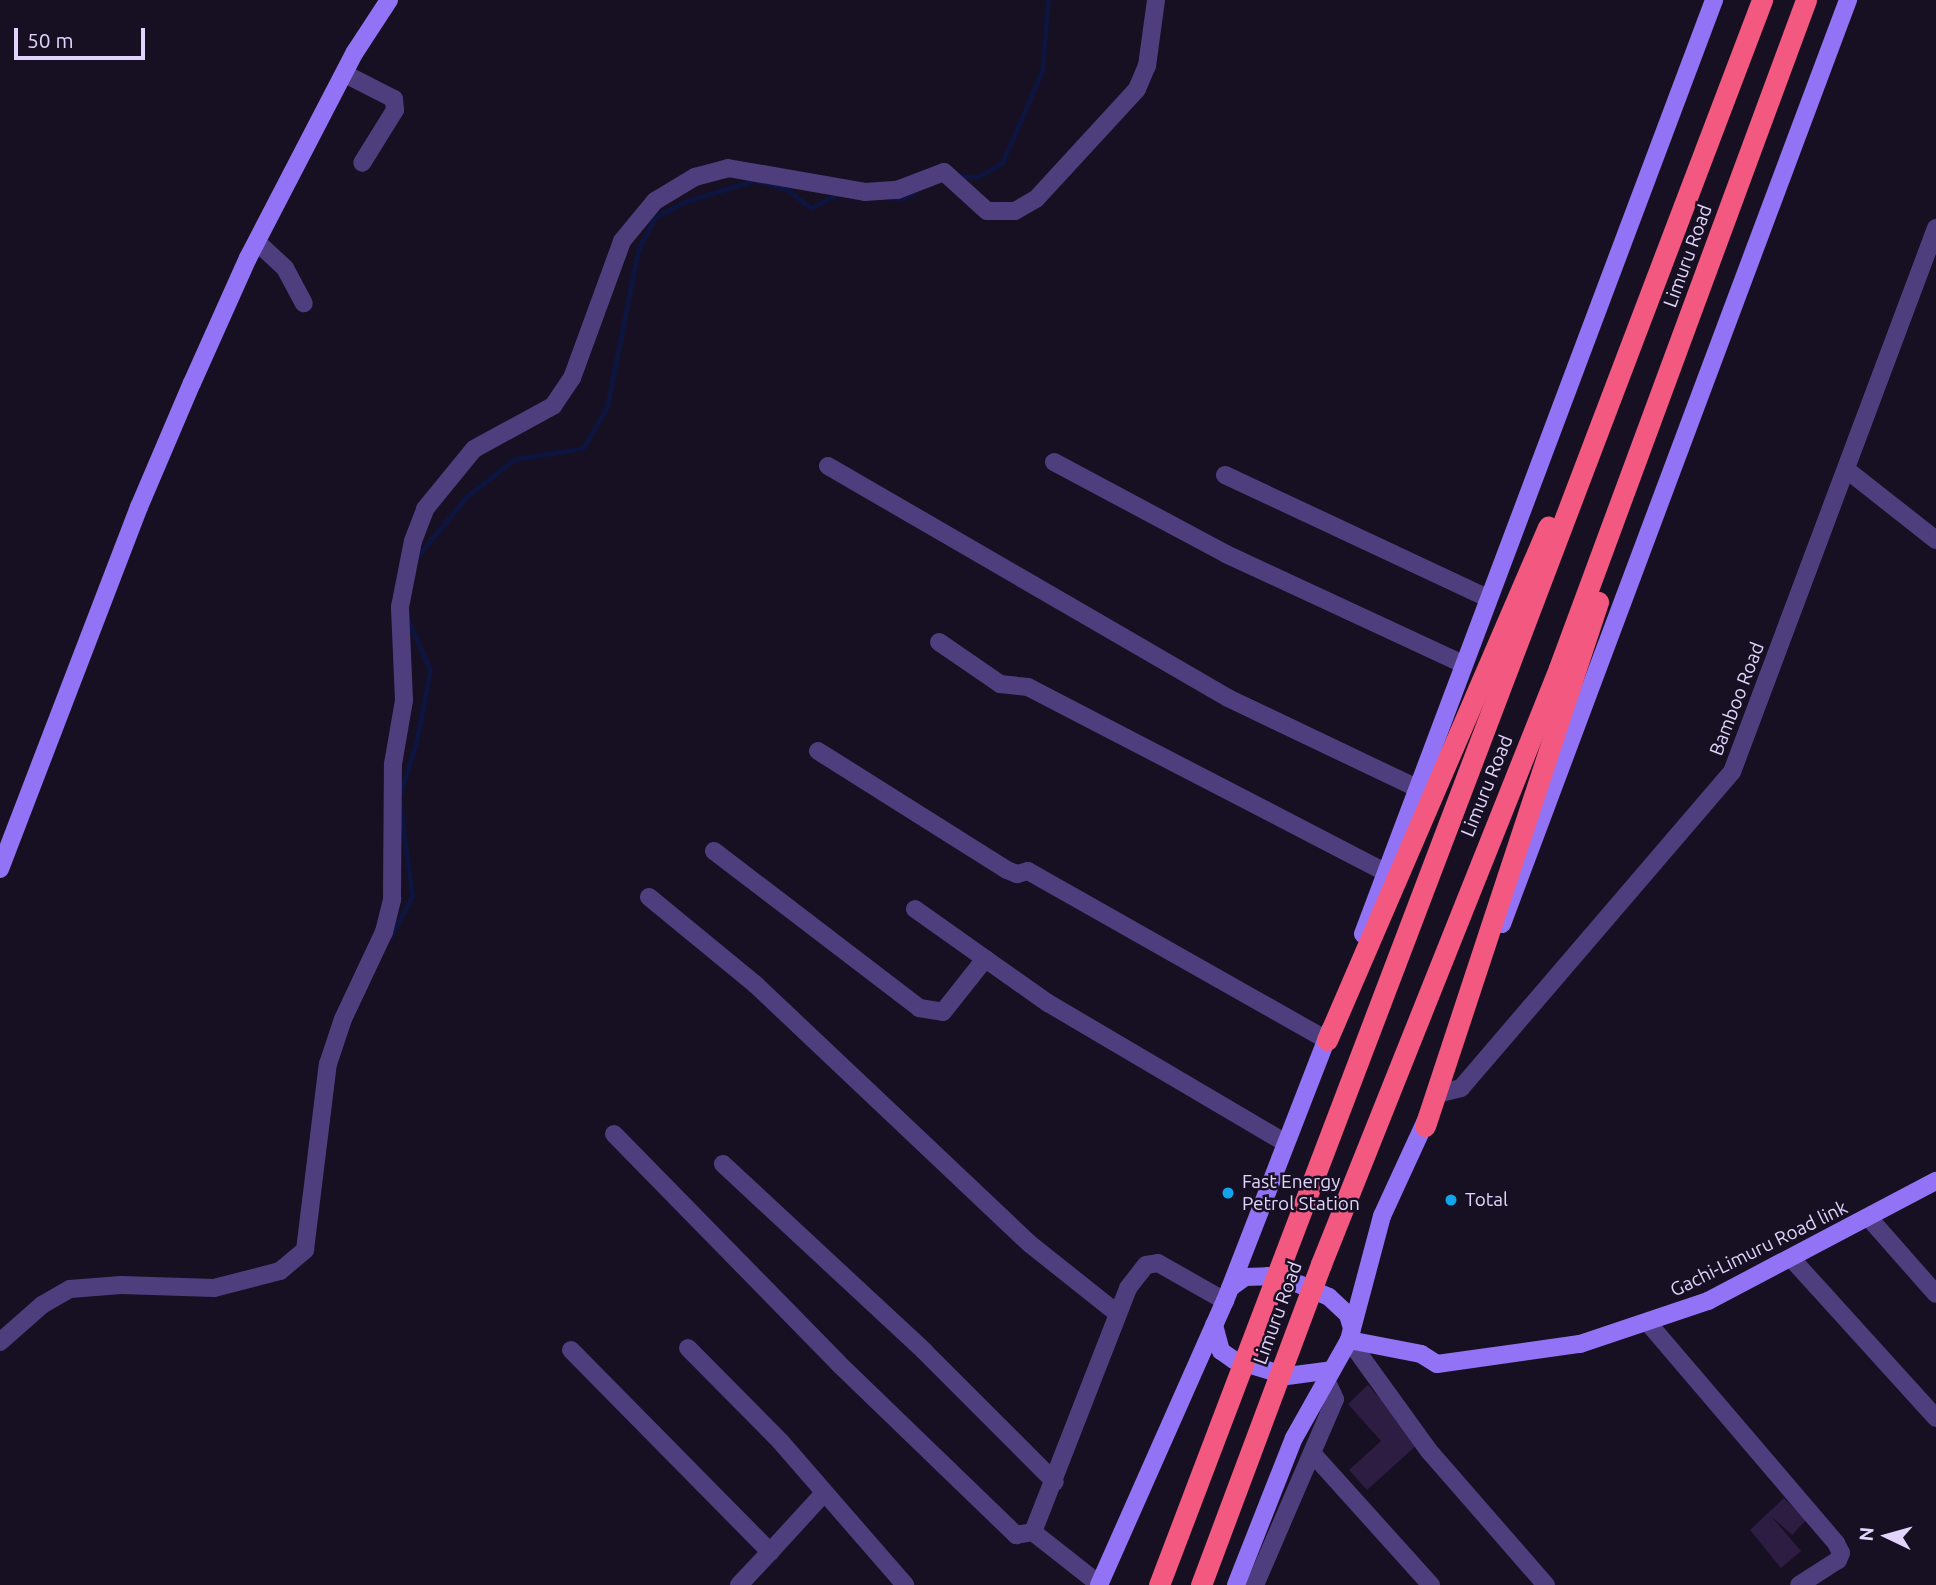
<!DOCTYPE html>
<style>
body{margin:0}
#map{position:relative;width:1936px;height:1585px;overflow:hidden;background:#171023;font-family:Ubuntu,sans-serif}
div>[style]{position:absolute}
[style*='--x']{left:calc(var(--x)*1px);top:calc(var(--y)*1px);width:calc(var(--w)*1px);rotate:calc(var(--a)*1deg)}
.stream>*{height:5px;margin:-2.5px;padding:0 2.5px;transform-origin:2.5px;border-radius:2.5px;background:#0d143e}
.building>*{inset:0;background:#2d1d42}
.street>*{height:18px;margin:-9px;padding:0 9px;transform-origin:9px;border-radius:9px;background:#4f3e7e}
.secondary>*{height:18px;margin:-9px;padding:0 9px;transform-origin:9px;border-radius:9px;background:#9373f5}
.highway>*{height:21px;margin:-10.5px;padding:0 10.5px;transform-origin:10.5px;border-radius:10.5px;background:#f35880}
.dots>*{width:19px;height:19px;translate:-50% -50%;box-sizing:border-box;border:4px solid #171023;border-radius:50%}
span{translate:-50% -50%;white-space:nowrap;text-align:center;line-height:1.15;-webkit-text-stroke:5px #171023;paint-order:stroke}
.street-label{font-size:19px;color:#e2d4fc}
.poi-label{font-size:19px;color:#e2d4fc}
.left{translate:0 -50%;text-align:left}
.north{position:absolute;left:1852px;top:1501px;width:70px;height:70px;-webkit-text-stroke:5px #171023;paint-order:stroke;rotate:275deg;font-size:19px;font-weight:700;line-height:28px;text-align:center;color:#e2d4fc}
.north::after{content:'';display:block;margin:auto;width:24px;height:32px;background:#e2d4fc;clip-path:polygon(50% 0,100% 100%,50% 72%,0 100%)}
.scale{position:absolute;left:14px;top:28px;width:131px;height:32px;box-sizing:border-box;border:4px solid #e2d4fc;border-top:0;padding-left:9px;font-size:21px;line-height:24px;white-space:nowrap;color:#e2d4fc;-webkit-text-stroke:5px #171023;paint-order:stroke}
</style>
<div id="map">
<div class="stream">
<div style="--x:956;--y:176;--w:21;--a:3"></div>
<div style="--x:977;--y:177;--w:29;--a:-29"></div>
<div style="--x:1002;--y:163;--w:100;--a:-66.5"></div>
<div style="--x:1042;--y:71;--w:71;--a:-85.2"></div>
<div style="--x:892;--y:198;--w:10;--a:6"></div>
<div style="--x:902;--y:199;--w:15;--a:-28"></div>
<div style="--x:416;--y:558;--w:80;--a:-50.6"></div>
<div style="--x:467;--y:496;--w:61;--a:-37.6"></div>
<div style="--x:515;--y:459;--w:69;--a:-9.2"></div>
<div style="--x:583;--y:448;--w:48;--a:-59.7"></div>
<div style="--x:607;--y:407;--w:160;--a:-78.8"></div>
<div style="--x:638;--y:250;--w:37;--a:-63"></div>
<div style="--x:655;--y:217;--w:33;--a:-27"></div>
<div style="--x:684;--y:202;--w:74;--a:-17.2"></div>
<div style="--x:755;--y:180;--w:34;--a:17"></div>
<div style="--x:788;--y:190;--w:28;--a:39"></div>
<div style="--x:810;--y:208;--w:30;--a:-27"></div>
<div style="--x:400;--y:794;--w:58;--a:-72.8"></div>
<div style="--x:417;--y:739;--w:70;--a:-79.3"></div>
<div style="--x:430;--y:670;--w:55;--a:-113.7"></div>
<div style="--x:390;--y:937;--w:47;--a:-61.8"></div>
<div style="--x:412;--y:896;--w:94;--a:-97.4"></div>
</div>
<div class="building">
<div style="clip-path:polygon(1368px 1385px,1419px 1443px,1367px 1490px,1349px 1470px,1381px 1441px,1348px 1404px)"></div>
<div style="clip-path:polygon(1784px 1498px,1806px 1520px,1792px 1535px,1771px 1516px,1801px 1551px,1781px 1568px,1750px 1530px)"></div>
</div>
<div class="street">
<div style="--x:345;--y:74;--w:55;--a:27"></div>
<div style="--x:394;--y:99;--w:11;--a:85"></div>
<div style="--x:395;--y:110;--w:62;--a:121.9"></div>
<div style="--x:257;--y:242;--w:38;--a:43"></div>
<div style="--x:285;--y:268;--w:40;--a:62"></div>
<div style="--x:1054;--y:462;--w:195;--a:28.1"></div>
<div style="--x:1226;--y:554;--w:261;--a:24.9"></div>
<div style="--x:828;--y:466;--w:462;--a:30.1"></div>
<div style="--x:1228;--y:698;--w:209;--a:25.5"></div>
<div style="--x:1847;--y:470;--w:113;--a:38.2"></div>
<div style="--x:1225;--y:475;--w:289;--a:25.1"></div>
<div style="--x:939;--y:642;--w:74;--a:34.5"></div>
<div style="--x:1000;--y:684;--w:28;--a:6"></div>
<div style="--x:1028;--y:687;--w:402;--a:27.4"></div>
<div style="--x:818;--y:751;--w:223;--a:32.2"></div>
<div style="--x:1007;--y:870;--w:11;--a:22"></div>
<div style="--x:1017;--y:874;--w:11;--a:-15"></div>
<div style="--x:1028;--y:871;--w:343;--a:29.5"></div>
<div style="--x:714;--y:851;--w:258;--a:37.4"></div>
<div style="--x:919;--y:1008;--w:24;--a:9"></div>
<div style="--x:943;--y:1012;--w:68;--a:-51.6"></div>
<div style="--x:649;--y:897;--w:139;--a:39.4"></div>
<div style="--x:756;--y:985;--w:377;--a:43.4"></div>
<div style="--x:1030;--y:1244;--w:112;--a:38.5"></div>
<div style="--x:915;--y:909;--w:163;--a:35.3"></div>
<div style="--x:1048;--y:1003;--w:274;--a:30.5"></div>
<div style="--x:1437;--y:1094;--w:25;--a:-14"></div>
<div style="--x:1461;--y:1088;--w:416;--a:-49.4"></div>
<div style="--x:1732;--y:772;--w:581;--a:-69.44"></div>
<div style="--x:614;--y:1134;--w:320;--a:45.6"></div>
<div style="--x:838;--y:1363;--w:248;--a:44"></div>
<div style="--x:1016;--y:1535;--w:17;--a:-10"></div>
<div style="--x:723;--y:1164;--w:275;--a:42.9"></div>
<div style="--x:924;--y:1351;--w:185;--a:45"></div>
<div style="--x:1869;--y:1218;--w:101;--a:48.6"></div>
<div style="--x:1791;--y:1258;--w:216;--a:47.8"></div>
<div style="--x:1649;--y:1324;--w:288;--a:49.5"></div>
<div style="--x:1836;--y:1543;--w:11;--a:63"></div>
<div style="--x:1841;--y:1553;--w:8;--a:113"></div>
<div style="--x:1838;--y:1560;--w:46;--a:147.3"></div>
<div style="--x:1349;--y:1340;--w:137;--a:54.2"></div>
<div style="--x:1429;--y:1451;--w:178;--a:48.9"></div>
<div style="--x:0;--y:1342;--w:56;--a:-41.4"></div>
<div style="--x:42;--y:1305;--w:32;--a:-30"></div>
<div style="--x:70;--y:1289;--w:51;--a:-4.5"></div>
<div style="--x:121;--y:1285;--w:93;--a:1.8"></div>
<div style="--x:214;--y:1288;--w:68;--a:-14.4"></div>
<div style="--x:280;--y:1271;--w:33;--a:-40"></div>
<div style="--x:305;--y:1250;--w:187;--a:-83"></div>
<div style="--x:328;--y:1064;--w:47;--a:-71.6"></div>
<div style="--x:343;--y:1019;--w:96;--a:-64.8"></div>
<div style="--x:384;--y:932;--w:34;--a:-76"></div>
<div style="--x:392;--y:899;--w:135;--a:-89.6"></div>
<div style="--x:393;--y:764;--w:65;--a:-80.2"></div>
<div style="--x:404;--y:700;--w:93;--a:-92.5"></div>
<div style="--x:400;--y:607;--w:67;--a:-78.9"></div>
<div style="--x:413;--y:541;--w:34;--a:-69"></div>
<div style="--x:425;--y:509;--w:77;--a:-50.8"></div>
<div style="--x:474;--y:449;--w:90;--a:-28.6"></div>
<div style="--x:553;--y:406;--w:34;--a:-56"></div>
<div style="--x:572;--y:378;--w:146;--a:-69.9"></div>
<div style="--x:622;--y:241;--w:52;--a:-50.5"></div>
<div style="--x:655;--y:201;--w:47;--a:-31"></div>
<div style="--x:695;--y:177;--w:34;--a:-15"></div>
<div style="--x:728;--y:168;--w:139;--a:9.9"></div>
<div style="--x:865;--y:192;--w:32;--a:-4"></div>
<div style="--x:897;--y:190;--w:50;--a:-21"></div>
<div style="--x:944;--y:172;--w:58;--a:42.2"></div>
<div style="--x:987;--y:211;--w:28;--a:0"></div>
<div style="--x:1015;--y:211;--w:24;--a:-30"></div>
<div style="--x:1036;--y:199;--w:149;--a:-47.4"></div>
<div style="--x:1137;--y:89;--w:25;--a:-67"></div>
<div style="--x:1147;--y:66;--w:67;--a:-82.2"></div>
<div style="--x:688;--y:1348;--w:131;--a:45.3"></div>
<div style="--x:780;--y:1441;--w:191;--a:49"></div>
<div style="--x:571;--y:1350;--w:284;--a:45.4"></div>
<div style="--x:770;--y:1552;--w:80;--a:-47.5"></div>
<div style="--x:1312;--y:1453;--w:178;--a:48"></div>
<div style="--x:1099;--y:1584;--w:84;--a:-141.8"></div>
<div style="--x:1033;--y:1532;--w:262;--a:-68.7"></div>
<div style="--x:1128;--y:1288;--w:29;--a:-52"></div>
<div style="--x:1146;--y:1265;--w:12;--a:-9"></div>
<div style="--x:1158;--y:1263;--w:77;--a:29.6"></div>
<div style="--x:739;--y:1585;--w:45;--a:-46.8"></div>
<div style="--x:1255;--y:1585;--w:202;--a:-66.7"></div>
<div style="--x:1335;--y:1399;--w:21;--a:-115"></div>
</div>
<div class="secondary">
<div style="--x:0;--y:869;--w:388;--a:-69"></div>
<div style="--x:139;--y:507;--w:135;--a:-66.9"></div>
<div style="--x:192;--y:383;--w:137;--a:-65.9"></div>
<div style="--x:248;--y:258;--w:232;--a:-62.6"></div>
<div style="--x:355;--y:52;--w:62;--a:-56.8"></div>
<div style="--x:1502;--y:924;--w:987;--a:-69.47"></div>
<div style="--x:1363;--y:934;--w:998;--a:-69.4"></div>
<div style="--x:1230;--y:1288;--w:19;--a:-36"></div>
<div style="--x:1245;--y:1277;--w:23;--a:-2"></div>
<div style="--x:1268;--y:1276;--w:34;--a:15"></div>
<div style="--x:1301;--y:1285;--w:30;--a:23"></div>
<div style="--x:1329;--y:1297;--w:26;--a:43"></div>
<div style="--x:1348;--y:1315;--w:14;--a:73"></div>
<div style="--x:1214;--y:1325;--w:27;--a:75"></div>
<div style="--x:1221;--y:1351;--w:16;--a:35"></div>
<div style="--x:1234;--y:1360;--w:55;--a:16.8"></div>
<div style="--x:1287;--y:1376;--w:45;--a:-7.6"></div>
<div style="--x:1349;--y:1340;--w:73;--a:11"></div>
<div style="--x:1421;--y:1354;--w:19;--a:32"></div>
<div style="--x:1437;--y:1364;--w:144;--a:-8"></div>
<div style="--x:1580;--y:1344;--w:135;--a:-18.6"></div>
<div style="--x:1708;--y:1301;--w:258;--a:-27.8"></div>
<div style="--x:1099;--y:1585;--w:311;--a:-66.1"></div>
<div style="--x:1225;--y:1301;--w:291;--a:-68.8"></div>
<div style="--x:1236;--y:1585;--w:158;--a:-68.5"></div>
<div style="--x:1294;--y:1438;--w:112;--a:-60.7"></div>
<div style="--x:1349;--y:1340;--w:128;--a:-75.1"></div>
<div style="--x:1382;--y:1216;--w:112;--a:-65.3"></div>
</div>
<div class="highway">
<div style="--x:1327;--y:1040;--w:559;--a:-66.69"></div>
<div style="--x:1425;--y:1126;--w:552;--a:-71.73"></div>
<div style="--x:1159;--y:1585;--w:1696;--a:-69.17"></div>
<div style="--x:1201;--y:1585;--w:343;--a:-69.5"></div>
<div style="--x:1321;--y:1264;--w:642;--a:-68.23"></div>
<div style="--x:1559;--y:668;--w:712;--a:-69.71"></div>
</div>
<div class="dots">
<div style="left:1228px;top:1193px;background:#11a5eb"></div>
<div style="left:1451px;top:1200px;background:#11a5eb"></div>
</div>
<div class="street-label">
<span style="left:1688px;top:256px;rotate:-70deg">Limuru Road</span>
<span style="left:1737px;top:699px;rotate:-69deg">Bamboo Road</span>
<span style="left:1487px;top:786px;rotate:-68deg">Limuru Road</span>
<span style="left:1759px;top:1249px;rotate:-26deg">Gachi-Limuru Road link</span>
<span style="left:1278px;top:1313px;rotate:-70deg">Limuru Road</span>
</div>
<div class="poi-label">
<span class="left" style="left:1242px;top:1193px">Fast Energy<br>Petrol Station</span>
<span class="left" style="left:1465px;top:1200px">Total</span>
</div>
<div class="north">N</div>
<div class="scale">50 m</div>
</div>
